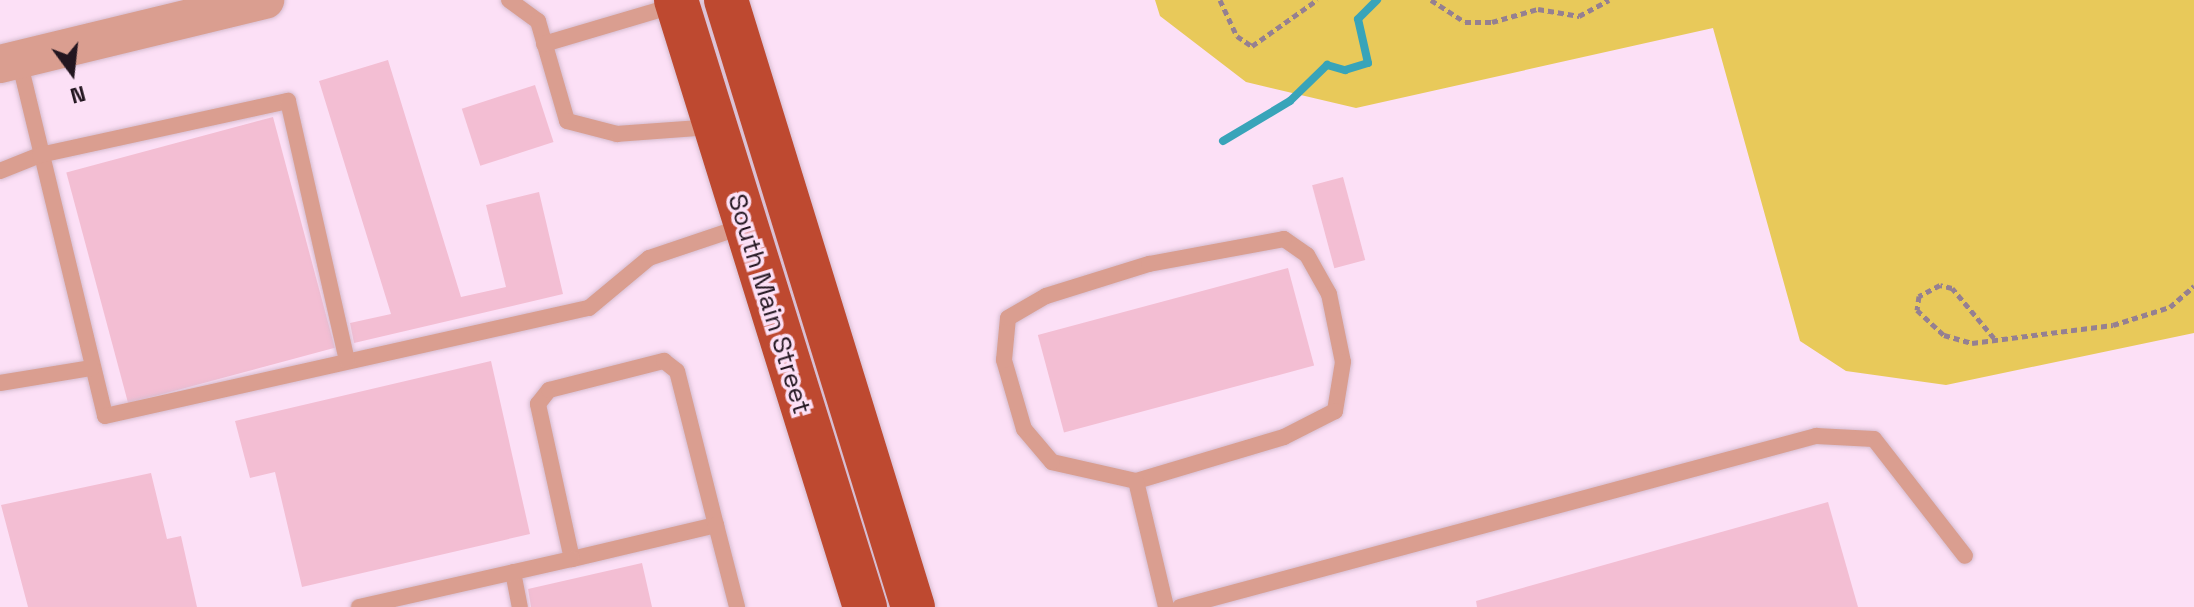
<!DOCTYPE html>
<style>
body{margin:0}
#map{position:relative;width:2194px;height:607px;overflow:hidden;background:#fce0f6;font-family:"Space Grotesk",sans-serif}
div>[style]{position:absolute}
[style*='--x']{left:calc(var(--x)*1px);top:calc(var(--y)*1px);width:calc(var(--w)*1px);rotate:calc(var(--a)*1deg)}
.green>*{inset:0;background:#e8c95a}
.stream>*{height:8px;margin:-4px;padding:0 4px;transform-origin:4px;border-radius:4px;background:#38a4b9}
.building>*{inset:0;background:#f3bed3;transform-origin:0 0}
.path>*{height:5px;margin-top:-2.5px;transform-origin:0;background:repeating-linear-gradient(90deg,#958091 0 6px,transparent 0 10px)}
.roads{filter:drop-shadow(0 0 2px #d5bccf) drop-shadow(0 0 2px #d5bccf)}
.service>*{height:16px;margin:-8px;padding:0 8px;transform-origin:8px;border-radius:8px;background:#da9e90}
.tertiary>*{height:38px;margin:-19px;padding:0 19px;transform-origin:19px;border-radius:19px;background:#da9e90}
.trunk>*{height:44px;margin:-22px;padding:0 22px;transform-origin:22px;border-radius:22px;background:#be4930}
span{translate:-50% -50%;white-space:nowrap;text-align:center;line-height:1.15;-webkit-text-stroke:7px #fce0f6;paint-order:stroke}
.street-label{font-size:26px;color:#231620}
.north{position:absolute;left:32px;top:32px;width:80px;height:80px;-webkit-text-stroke:6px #fce0f6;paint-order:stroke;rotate:165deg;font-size:22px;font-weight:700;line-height:32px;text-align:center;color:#231620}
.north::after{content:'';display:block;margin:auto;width:28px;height:36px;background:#231620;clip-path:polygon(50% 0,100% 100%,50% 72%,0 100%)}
</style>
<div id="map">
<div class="green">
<div style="clip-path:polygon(1155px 0,2194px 0,2194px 333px,1946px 385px,1846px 371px,1800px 341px,1713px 28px,1356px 108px,1246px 82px,1160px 16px)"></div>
</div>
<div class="stream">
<div style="--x:1223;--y:141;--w:78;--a:-30.8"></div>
<div style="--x:1290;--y:101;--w:52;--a:-44.2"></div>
<div style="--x:1327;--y:65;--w:19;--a:16"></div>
<div style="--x:1345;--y:70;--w:24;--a:-17"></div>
<div style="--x:1368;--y:63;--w:45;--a:-102.8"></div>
<div style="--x:1358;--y:19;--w:27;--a:-45"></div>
</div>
<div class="building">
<div style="clip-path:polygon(388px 60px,461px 297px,506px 287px,486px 205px,539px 192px,563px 294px,354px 343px,350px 323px,391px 314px,319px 81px)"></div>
<div style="left:535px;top:85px;width:60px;height:77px;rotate:72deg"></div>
<div style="left:273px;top:117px;width:239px;height:214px;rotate:75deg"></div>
<div style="left:1343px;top:177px;width:86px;height:32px;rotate:75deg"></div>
<div style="left:1288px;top:268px;width:101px;height:259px;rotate:75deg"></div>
<div style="clip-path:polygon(491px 361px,530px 534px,302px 587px,275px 472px,250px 478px,235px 421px)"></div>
<div style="clip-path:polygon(151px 473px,167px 539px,181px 536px,197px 607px,28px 607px,1px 505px)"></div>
<div style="clip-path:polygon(1828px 502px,1858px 607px,1477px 607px,1476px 601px)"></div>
<div style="clip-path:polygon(642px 563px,652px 607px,531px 607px,528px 589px)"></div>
</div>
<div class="path">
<div style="--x:1220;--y:0;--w:40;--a:65"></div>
<div style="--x:1237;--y:36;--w:18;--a:34"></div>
<div style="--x:1252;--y:46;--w:80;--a:-35.3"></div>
<div style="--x:1431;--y:0;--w:40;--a:32.9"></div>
<div style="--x:1465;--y:22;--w:27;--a:0"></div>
<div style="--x:1492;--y:22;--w:48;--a:-15.8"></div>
<div style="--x:1538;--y:9;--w:42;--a:9.7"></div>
<div style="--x:1579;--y:16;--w:34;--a:-28"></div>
<div style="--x:1994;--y:338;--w:65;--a:-130"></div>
<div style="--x:1952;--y:288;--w:12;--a:-166"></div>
<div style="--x:1940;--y:285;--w:24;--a:152"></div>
<div style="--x:1919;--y:296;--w:14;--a:98"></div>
<div style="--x:1917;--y:310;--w:37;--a:43"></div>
<div style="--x:1944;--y:335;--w:29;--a:16"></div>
<div style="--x:1972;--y:343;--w:142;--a:-7.3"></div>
<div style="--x:2113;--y:325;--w:60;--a:-17.5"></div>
<div style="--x:2170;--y:307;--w:32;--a:-41"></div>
</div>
<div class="roads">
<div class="service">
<div style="--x:509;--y:0;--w:36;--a:36"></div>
<div style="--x:538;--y:21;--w:104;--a:73.8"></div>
<div style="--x:567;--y:121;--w:52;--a:14.6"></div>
<div style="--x:617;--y:134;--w:96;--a:-4.2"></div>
<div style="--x:544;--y:44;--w:138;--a:-16.5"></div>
<div style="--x:19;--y:60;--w:366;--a:76.4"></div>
<div style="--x:105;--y:416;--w:496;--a:-12.6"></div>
<div style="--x:589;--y:308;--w:78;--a:-39.8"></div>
<div style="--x:649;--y:258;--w:100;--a:-18.6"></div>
<div style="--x:0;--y:171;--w:43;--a:-21.8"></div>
<div style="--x:40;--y:155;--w:254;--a:-12.3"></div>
<div style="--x:288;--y:101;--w:266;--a:77.2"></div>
<div style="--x:1284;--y:239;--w:28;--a:35"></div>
<div style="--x:1307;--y:255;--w:45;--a:60.6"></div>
<div style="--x:1329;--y:294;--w:69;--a:78.4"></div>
<div style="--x:1343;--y:362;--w:50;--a:99.3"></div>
<div style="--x:1335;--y:411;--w:57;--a:153"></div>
<div style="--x:1284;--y:437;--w:154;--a:163.4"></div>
<div style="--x:1136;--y:481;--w:86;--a:-167.3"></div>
<div style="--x:1052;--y:462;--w:43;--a:-130.3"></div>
<div style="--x:1024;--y:429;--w:72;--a:-106.2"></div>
<div style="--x:1004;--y:360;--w:42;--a:-84.6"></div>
<div style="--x:1008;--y:318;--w:44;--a:-30.1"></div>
<div style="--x:1046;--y:296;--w:108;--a:-17.3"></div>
<div style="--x:1149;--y:264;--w:137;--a:-10.5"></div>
<div style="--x:0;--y:383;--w:93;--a:-9.3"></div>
<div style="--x:1136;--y:481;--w:130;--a:76.6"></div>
<div style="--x:716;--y:525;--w:148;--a:166.7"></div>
<div style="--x:572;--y:559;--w:159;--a:-102.4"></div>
<div style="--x:538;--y:404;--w:18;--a:-52"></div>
<div style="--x:549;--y:390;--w:119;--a:-14.2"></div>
<div style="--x:664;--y:361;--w:16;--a:38"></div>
<div style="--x:677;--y:371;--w:159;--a:75.8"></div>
<div style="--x:716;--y:525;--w:85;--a:75.6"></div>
<div style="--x:513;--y:572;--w:36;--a:79"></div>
<div style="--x:359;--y:607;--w:218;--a:-12.7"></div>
<div style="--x:1180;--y:607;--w:659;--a:-15.05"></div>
<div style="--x:1816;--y:436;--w:58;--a:3"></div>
<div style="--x:1874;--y:439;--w:148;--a:52.1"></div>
</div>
<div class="tertiary">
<div style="--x:0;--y:64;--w:273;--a:-13.6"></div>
</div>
<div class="trunk">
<div style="--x:676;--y:0;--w:636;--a:72.71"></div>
<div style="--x:726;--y:0;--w:635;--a:72.88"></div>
</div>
</div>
<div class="street-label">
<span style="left:769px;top:304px;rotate:73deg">South Main Street</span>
</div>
<div class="north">N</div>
</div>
